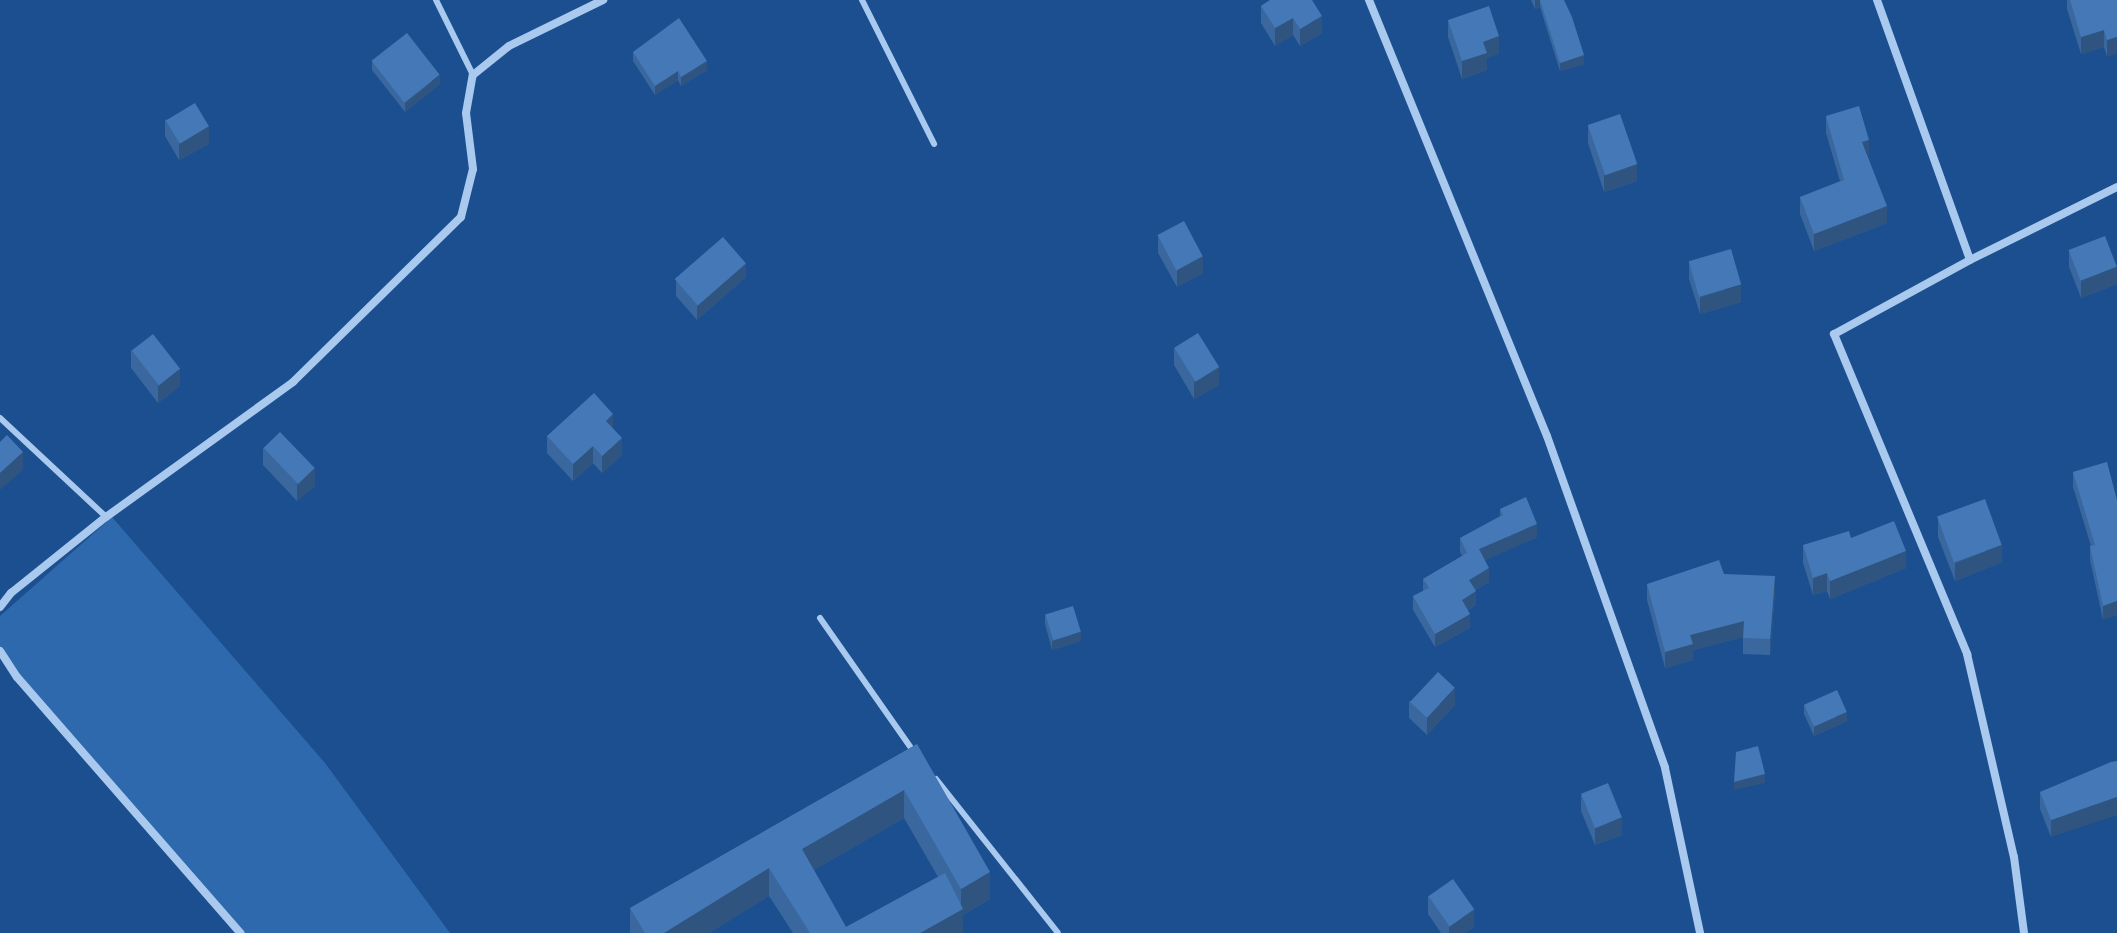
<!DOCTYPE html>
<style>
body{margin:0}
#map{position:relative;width:2117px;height:933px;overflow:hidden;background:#1b4f8f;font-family:Mulish,sans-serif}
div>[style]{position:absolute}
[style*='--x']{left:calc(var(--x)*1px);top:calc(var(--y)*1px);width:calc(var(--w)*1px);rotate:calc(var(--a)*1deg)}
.green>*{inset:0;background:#2e69ad}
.lane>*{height:6px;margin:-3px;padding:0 3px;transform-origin:3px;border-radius:3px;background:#a9c9ee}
.street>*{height:8px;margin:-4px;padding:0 4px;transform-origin:4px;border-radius:4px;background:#a9c9ee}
.wall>*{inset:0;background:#3a679d}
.shaded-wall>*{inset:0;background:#305480}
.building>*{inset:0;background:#4478b7;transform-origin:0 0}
span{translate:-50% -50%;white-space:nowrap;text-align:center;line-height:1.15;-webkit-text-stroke:8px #1b4f8f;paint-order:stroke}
</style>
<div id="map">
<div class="green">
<div style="clip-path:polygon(112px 517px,325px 763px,450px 933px,240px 933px,20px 677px,0 646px,0 616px)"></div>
</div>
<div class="lane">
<div style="--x:436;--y:0;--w:84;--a:63.7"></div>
<div style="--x:862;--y:0;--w:161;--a:63.4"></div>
<div style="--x:0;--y:418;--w:145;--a:43"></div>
<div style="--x:820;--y:618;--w:164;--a:55"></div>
<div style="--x:936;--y:779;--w:196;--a:51.6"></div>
</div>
<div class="street">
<div style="--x:1369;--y:0;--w:471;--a:67.8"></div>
<div style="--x:1547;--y:436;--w:352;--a:70.4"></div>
<div style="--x:1665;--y:768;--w:169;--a:78"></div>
<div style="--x:1877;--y:0;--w:276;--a:70.3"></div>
<div style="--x:1970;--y:260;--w:164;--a:-26.4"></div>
<div style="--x:1970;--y:260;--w:155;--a:151.4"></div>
<div style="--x:1834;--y:334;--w:347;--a:67.4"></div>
<div style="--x:1967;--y:654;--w:208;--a:77"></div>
<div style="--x:2014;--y:857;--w:77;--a:82.5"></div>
<div style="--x:0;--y:607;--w:18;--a:-52"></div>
<div style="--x:11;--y:593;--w:122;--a:-38.7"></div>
<div style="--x:106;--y:517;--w:231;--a:-35.8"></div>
<div style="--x:293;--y:382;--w:235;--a:-44.5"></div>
<div style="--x:461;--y:217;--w:49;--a:-76"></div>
<div style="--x:473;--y:169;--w:56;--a:-97.1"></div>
<div style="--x:466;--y:113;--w:39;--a:-80"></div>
<div style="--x:473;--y:75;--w:46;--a:-38.9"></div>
<div style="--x:509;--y:46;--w:105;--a:-26.1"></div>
<div style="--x:0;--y:651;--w:31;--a:57"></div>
<div style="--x:17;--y:677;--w:340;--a:48.9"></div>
</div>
<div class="wall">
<div style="clip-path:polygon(1270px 0,1322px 33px,1300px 46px,1293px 35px,1275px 46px,1261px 23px,1261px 6px)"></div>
<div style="clip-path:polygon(1531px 0,1564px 0,1584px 64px,1560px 71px,1540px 7px,1535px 9px)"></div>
<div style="clip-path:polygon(2067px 0,2117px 0,2107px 57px,2104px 47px,2081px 54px,2067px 9px)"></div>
<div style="clip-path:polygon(1448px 20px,1499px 53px,1487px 58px,1487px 70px,1462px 79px,1448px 37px)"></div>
<div style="clip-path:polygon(633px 52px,707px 70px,681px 86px,678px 80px,655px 95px,633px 61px)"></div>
<div style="clip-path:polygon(372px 61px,440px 84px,405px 112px,372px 70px)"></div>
<div style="clip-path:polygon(1826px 116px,1868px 157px,1887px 223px,1814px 251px,1800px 214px,1800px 197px,1840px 181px,1826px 133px)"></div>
<div style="clip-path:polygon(165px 119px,209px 144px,179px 160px,165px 136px)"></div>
<div style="clip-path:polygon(1588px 126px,1637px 181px,1604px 192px,1588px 143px)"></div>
<div style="clip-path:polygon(1158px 235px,1203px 273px,1177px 287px,1158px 253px)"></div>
<div style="clip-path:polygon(2069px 250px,2117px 284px,2081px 298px,2069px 267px)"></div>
<div style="clip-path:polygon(1689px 262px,1741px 302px,1700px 314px,1689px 279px)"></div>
<div style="clip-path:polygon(746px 277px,697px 320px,676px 296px,676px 281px)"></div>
<div style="clip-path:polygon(1174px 348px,1219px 385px,1194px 399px,1174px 365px)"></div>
<div style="clip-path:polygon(131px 350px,180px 386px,158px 403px,131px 368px)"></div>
<div style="clip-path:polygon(613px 428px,622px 455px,602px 473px,593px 463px,573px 481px,547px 453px,547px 436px)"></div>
<div style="clip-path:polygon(263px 448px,315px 486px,297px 501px,263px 465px)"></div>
<div style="clip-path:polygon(2107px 462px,2103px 620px,2090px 560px,2090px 546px,2091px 546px,2073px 487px,2073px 472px)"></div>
<div style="clip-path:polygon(1500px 509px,1537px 537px,1485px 560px,1489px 582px,1475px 590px,1476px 605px,1468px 610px,1470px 628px,1435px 647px,1413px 610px,1413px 596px,1423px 591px,1423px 579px,1462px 556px,1460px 552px,1460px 538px,1500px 516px)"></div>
<div style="clip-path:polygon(1938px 519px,2002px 562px,1955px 581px,1938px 537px)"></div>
<div style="clip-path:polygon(1851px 538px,1906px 568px,1830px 599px,1827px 591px,1813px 595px,1803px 563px,1803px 545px)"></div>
<div style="clip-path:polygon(1724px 574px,1775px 592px,1770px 655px,1743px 654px,1743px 637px,1693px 650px,1693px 660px,1665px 668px,1647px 600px,1647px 584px)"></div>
<div style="clip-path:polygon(1045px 615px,1081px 641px,1052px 650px,1045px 624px)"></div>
<div style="clip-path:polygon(1409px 701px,1455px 705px,1427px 735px,1409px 718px)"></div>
<div style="clip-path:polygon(1804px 705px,1847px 721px,1814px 736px,1804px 714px)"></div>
<div style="clip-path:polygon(evenodd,917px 744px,990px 899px,963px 915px,963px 933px,793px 933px,769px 896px,709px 933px,630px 933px,630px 908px,917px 744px,904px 818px,938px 877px,846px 927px,814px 870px,904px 818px)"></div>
<div style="clip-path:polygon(2117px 761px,2051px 837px,2040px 809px,2040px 792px)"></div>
<div style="clip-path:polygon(1581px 794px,1622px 835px,1595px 845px,1581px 811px)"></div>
<div style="clip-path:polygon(1428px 896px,1474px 927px,1465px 933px,1441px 933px,1428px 914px)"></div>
</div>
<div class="shaded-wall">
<div style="clip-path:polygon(1535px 0,1540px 0,1540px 7px,1535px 9px)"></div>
<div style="clip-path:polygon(1322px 16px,1322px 33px,1300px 46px,1300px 29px)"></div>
<div style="clip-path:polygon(1293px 18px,1293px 35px,1275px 46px,1275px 28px)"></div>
<div style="clip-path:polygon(2104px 30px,2104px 47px,2081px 54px,2081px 37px)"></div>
<div style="clip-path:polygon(1499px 36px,1499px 53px,1487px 58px,1487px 70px,1462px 79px,1462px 61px,1483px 42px)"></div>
<div style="clip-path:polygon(2117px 37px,2117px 54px,2107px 57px,2107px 40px)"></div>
<div style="clip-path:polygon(1584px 55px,1584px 64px,1560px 71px,1560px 63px)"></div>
<div style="clip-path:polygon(707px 61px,707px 70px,681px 86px,681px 77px)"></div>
<div style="clip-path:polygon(678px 71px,678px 80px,655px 95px,655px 86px)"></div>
<div style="clip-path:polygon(440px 75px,440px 84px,405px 112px,405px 103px)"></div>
<div style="clip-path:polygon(209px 126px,209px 144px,179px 160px,179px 143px)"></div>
<div style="clip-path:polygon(1869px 140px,1869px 157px,1862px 142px)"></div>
<div style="clip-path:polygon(1637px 164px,1637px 181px,1604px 192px,1604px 175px)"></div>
<div style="clip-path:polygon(1887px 206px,1887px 223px,1814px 251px,1814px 234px)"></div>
<div style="clip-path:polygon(1203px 256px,1203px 273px,1177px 287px,1177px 270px)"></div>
<div style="clip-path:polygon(746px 263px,746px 277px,697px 320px,697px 306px)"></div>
<div style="clip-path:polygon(2117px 267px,2117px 284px,2081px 298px,2081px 280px)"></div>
<div style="clip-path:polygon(1741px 285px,1741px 302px,1700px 314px,1700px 297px)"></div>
<div style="clip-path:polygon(1219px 367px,1219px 385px,1194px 399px,1194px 382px)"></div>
<div style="clip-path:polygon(180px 369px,180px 386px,158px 403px,158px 386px)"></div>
<div style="clip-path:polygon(613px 414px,613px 432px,606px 421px)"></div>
<div style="clip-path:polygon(622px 438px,622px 455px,602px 473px,602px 456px)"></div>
<div style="clip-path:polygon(593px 446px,593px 463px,573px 481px,573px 464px)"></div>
<div style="clip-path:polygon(23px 452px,23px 470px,0 490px,0 473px)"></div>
<div style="clip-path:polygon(315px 468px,315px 486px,297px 501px,297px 484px)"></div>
<div style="clip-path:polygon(1537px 524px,1537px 537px,1479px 563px,1479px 549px)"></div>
<div style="clip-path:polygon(2002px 545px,2002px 562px,1955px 581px,1955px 563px)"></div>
<div style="clip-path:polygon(1906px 551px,1906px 568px,1830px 599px,1830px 581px)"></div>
<div style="clip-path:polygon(1489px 568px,1489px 582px,1469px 593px,1469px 580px)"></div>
<div style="clip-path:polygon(1827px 573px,1827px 591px,1813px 595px,1813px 578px)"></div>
<div style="clip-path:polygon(1775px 576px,1775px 592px,1770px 655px,1770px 639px)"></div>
<div style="clip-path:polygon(1476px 591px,1476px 605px,1462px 613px,1462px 600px)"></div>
<div style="clip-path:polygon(2117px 601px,2117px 615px,2103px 620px,2103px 606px)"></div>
<div style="clip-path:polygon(1470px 614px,1470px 628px,1435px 647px,1435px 634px)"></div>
<div style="clip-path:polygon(1744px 621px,1744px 637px,1693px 650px,1693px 660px,1665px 668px,1665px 652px,1690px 635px)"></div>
<div style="clip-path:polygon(1081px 632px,1081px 641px,1052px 650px,1052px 641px)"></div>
<div style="clip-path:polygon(1455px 688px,1455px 705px,1427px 735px,1427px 718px)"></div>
<div style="clip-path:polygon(1847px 712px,1847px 721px,1814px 736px,1814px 727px)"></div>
<div style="clip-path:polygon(1765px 774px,1765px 783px,1734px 790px,1734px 782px)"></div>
<div style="clip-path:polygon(904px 790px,904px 818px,802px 877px,802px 849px)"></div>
<div style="clip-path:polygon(2117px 797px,2117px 815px,2051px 837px,2051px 820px)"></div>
<div style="clip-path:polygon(1622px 817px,1622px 835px,1595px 845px,1595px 828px)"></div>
<div style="clip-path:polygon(769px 868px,769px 896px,709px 933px,664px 933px)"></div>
<div style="clip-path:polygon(990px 872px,990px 899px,963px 915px,963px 933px,920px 933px,961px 910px,961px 889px)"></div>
<div style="clip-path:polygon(1474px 909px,1474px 927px,1465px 933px,1449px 933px,1449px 927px)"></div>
</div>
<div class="building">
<div style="clip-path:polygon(1270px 0,1312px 0,1322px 16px,1300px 29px,1293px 18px,1275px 28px,1261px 6px)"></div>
<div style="clip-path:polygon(1540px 0,1564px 0,1572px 17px,1584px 55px,1560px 63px)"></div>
<div style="clip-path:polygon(2070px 0,2117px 0,2117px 37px,2107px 40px,2104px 30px,2081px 37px)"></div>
<div style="clip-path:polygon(1489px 6px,1499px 36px,1483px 42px,1487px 53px,1462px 61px,1448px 20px)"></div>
<div style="clip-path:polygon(679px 18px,707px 61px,681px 77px,678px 71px,655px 86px,633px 52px)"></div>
<div style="left:407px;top:33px;width:53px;height:45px;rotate:52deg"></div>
<div style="left:195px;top:103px;width:27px;height:34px;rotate:59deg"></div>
<div style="clip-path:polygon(1859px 106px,1869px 140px,1862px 142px,1887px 206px,1814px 234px,1800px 197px,1844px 180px,1826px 116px)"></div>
<div style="left:1620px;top:114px;width:53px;height:34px;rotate:71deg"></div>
<div style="left:1184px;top:221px;width:40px;height:30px;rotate:62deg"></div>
<div style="left:2105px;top:236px;width:33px;height:39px;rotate:69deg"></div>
<div style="left:723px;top:237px;width:35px;height:64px;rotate:49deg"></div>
<div style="left:1731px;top:249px;width:37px;height:44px;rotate:74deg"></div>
<div style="left:1198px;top:333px;width:40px;height:28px;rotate:58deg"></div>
<div style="left:153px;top:334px;width:44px;height:27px;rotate:52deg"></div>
<div style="clip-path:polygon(594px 393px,613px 414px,606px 421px,622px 438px,602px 456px,593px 446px,573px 464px,547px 436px)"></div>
<div style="left:280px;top:432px;width:50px;height:23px;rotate:46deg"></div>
<div style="clip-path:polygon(7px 435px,23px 452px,0 473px,0 442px)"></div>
<div style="clip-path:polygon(2107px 462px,2117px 500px,2117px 601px,2103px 606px,2090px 546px,2095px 545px,2073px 472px)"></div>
<div style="clip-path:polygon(1526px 497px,1537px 524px,1479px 549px,1489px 568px,1469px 580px,1476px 591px,1462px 600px,1470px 614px,1435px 634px,1413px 596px,1429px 588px,1423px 579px,1467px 553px,1460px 538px,1503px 515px,1500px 509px)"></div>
<div style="left:1985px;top:499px;width:49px;height:51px;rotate:70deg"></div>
<div style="clip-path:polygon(1894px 521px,1906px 551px,1830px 581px,1827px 573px,1813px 578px,1803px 545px,1849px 531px,1851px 538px)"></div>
<div style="clip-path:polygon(1719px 560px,1724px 574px,1775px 576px,1770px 639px,1743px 638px,1744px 621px,1690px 635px,1693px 644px,1665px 652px,1647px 584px)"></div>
<div style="left:1073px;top:606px;width:27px;height:29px;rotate:73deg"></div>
<div style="left:1438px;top:672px;width:23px;height:41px;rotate:43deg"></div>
<div style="left:1837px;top:690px;width:24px;height:36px;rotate:66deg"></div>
<div style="clip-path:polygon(917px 744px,990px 872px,961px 889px,904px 790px,802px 849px,846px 927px,945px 873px,963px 909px,920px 933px,810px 933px,769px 868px,664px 933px,645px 933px,630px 908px)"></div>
<div style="clip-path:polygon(1758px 746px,1765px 774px,1734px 782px,1736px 752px)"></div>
<div style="clip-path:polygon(2117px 761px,2117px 797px,2051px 820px,2040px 792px,2111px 762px)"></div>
<div style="left:1608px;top:783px;width:37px;height:29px;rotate:68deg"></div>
<div style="left:1453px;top:879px;width:37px;height:30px;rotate:55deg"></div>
</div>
</div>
